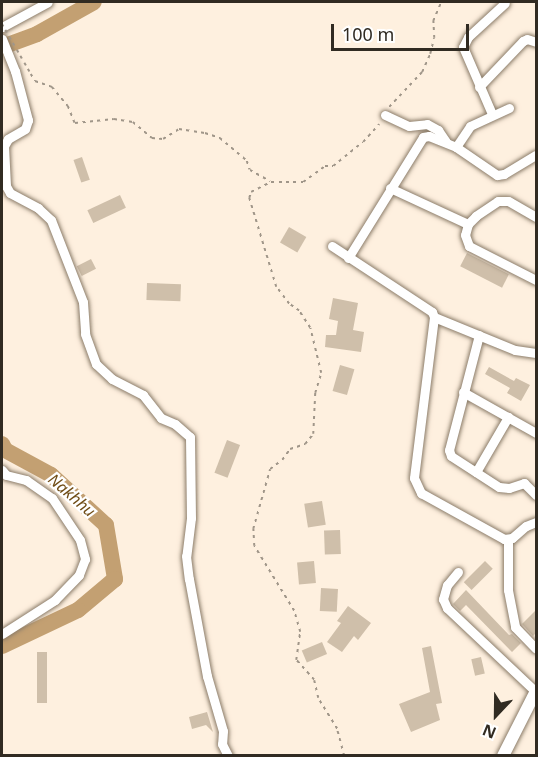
<!DOCTYPE html>
<style>
body{margin:0}
#map{position:relative;width:538px;height:757px;overflow:hidden;background:#fef0df;font-family:"Noto Sans",sans-serif}
div>[style]{position:absolute}
[style*='--x']{left:calc(var(--x)*1px);top:calc(var(--y)*1px);width:calc(var(--w)*1px);rotate:calc(var(--a)*1deg)}
.river>*{height:16px;margin:-8px;padding:0 8px;transform-origin:8px;border-radius:8px;background:#c3a072}
.building>*{inset:0;background:#cfbfaa;transform-origin:0 0}
.path>*{height:1.5px;margin-top:-0.75px;transform-origin:0;background:repeating-linear-gradient(90deg,#a09689 0 3px,transparent 0 7.5px)}
.roads{filter:drop-shadow(0 0 2px #8b7c69) drop-shadow(0 0 2px #8b7c69)}
.street>*{height:9px;margin:-4.5px;padding:0 4.5px;transform-origin:4.5px;border-radius:4.5px;background:#fff}
.secondary>*{height:12px;margin:-6px;padding:0 6px;transform-origin:6px;border-radius:6px;background:#fff}
.path-bridge>*{height:1.5px;margin-top:-0.75px;transform-origin:0;background:repeating-linear-gradient(90deg,#a09689 0 3px,transparent 0 7.5px)}
span{translate:-50% -50%;white-space:nowrap;text-align:center;line-height:1.15;-webkit-text-stroke:4.5px #fff;paint-order:stroke}
.water-label{font-size:16px;color:#704d16;font-style:italic}
.frame{position:absolute;inset:0;border:3px solid #312b22;pointer-events:none}
.north{position:absolute;left:466px;top:685px;width:60px;height:60px;-webkit-text-stroke:4px #fff;paint-order:stroke;rotate:202deg;font-size:16px;font-weight:700;line-height:24px;text-align:center;color:#312b22}
.north::after{content:'';display:block;margin:auto;width:21px;height:27px;background:#312b22;clip-path:polygon(50% 0,100% 100%,50% 72%,0 100%)}
.scale{position:absolute;left:331px;top:24px;width:138px;height:27px;box-sizing:border-box;border:3px solid #312b22;border-top:0;padding-left:8px;font-size:18px;line-height:21px;white-space:nowrap;color:#312b22;-webkit-text-stroke:4px #fff;paint-order:stroke}
</style>
<div id="map">
<div class="river">
<div style="--x:2;--y:47;--w:37;--a:-20"></div>
<div style="--x:37;--y:34;--w:65;--a:-29.3"></div>
<div style="--x:2;--y:444;--w:7;--a:63"></div>
<div style="--x:5;--y:450;--w:52;--a:28.5"></div>
<div style="--x:51;--y:475;--w:74;--a:42.3"></div>
<div style="--x:106;--y:525;--w:55;--a:80.5"></div>
<div style="--x:115;--y:579;--w:48;--a:140"></div>
<div style="--x:78;--y:610;--w:84;--a:154.7"></div>
</div>
<div class="building">
<div style="left:82px;top:157px;width:24px;height:9px;rotate:71deg"></div>
<div style="left:120px;top:195px;width:14px;height:36px;rotate:65deg"></div>
<div style="left:289px;top:227px;width:20px;height:18px;rotate:30deg"></div>
<div style="left:467px;top:253px;width:47px;height:15px;rotate:27deg"></div>
<div style="left:91px;top:259px;width:11px;height:16px;rotate:63deg"></div>
<div style="left:147px;top:283px;width:34px;height:17px;rotate:2deg"></div>
<div style="clip-path:polygon(333px 298px,358px 303px,353px 330px,364px 332px,361px 352px,325px 347px,326px 335px,336px 335px,338px 321px,329px 319px)"></div>
<div style="left:340px;top:365px;width:15px;height:27px;rotate:16deg"></div>
<div style="clip-path:polygon(489px 367px,514px 381px,516px 378px,530px 385px,521px 401px,507px 393px,510px 388px,485px 374px)"></div>
<div style="left:227px;top:440px;width:14px;height:35px;rotate:21deg"></div>
<div style="left:322px;top:501px;width:24px;height:18px;rotate:81deg"></div>
<div style="left:340px;top:530px;width:24px;height:16px;rotate:88deg"></div>
<div style="left:314px;top:561px;width:22px;height:17px;rotate:85deg"></div>
<div style="left:485px;top:561px;width:11px;height:30px;rotate:45deg"></div>
<div style="left:321px;top:588px;width:17px;height:23px;rotate:3deg"></div>
<div style="clip-path:polygon(466px 590px,509px 635px,512px 634px,521px 643px,512px 652px,466px 605px,460px 611px,453px 604px)"></div>
<div style="clip-path:polygon(348px 606px,371px 623px,358px 640px,354px 636px,342px 652px,327px 642px,341px 623px,337px 621px)"></div>
<div style="clip-path:polygon(537px 609px,537px 632px,533px 636px,522px 624px)"></div>
<div style="left:322px;top:642px;width:13px;height:22px;rotate:67deg"></div>
<div style="clip-path:polygon(431px 646px,442px 703px,436px 704px,440px 720px,411px 732px,399px 704px,430px 692px,422px 648px)"></div>
<div style="left:37px;top:652px;width:10px;height:51px"></div>
<div style="left:481px;top:657px;width:17px;height:10px;rotate:77deg"></div>
<div style="clip-path:polygon(207px 712px,213px 732px,206px 725px,192px 729px,189px 717px)"></div>
</div>
<div class="path">
<div style="--x:31;--y:74;--w:8;--a:60"></div>
<div style="--x:35;--y:81;--w:18;--a:19"></div>
<div style="--x:52;--y:87;--w:25;--a:50"></div>
<div style="--x:68;--y:106;--w:18;--a:68"></div>
<div style="--x:75;--y:123;--w:39;--a:-6"></div>
<div style="--x:114;--y:119;--w:19;--a:9"></div>
<div style="--x:133;--y:122;--w:25;--a:40"></div>
<div style="--x:152;--y:138;--w:11;--a:5"></div>
<div style="--x:163;--y:139;--w:19;--a:-32"></div>
<div style="--x:179;--y:129;--w:26;--a:9"></div>
<div style="--x:205;--y:133;--w:16;--a:18"></div>
<div style="--x:220;--y:138;--w:35;--a:40"></div>
<div style="--x:247;--y:161;--w:9;--a:72"></div>
<div style="--x:250;--y:170;--w:23;--a:29"></div>
<div style="--x:389;--y:107;--w:48;--a:-46.7"></div>
<div style="--x:422;--y:72;--w:20;--a:-66"></div>
<div style="--x:430;--y:54;--w:16;--a:-76"></div>
<div style="--x:434;--y:38;--w:17;--a:-93"></div>
<div style="--x:433;--y:21;--w:21;--a:-67"></div>
<div style="--x:344;--y:756;--w:28;--a:-105"></div>
<div style="--x:337;--y:729;--w:36;--a:-122"></div>
<div style="--x:318;--y:698;--w:18;--a:-103"></div>
<div style="--x:314;--y:680;--w:27;--a:-132"></div>
<div style="--x:296;--y:660;--w:28;--a:-82"></div>
<div style="--x:300;--y:632;--w:22;--a:-106"></div>
<div style="--x:294;--y:611;--w:76;--a:-121.6"></div>
<div style="--x:254;--y:546;--w:17;--a:-93"></div>
<div style="--x:253;--y:529;--w:62;--a:-74.2"></div>
<div style="--x:270;--y:469;--w:15;--a:-37"></div>
<div style="--x:282;--y:460;--w:14;--a:-54"></div>
<div style="--x:290;--y:449;--w:16;--a:-18"></div>
<div style="--x:305;--y:444;--w:13;--a:-51"></div>
<div style="--x:313;--y:434;--w:41;--a:-87.2"></div>
<div style="--x:315;--y:393;--w:21;--a:-73"></div>
<div style="--x:321;--y:373;--w:46;--a:-103.7"></div>
<div style="--x:310;--y:328;--w:20;--a:-123"></div>
<div style="--x:299;--y:311;--w:12;--a:-145"></div>
<div style="--x:289;--y:304;--w:21;--a:-127"></div>
<div style="--x:276;--y:287;--w:93;--a:-106.9"></div>
<div style="--x:249;--y:198;--w:6;--a:-72"></div>
<div style="--x:251;--y:192;--w:22;--a:-27"></div>
<div style="--x:271;--y:182;--w:32;--a:0"></div>
<div style="--x:303;--y:182;--w:27;--a:-36"></div>
<div style="--x:325;--y:166;--w:8;--a:0"></div>
<div style="--x:333;--y:166;--w:38;--a:-39"></div>
<div style="--x:363;--y:142;--w:24;--a:-48"></div>
</div>
<div class="roads">
<div class="street">
<div style="--x:2;--y:27;--w:52;--a:-28.5"></div>
<div style="--x:2;--y:39;--w:35;--a:68"></div>
<div style="--x:15;--y:71;--w:51;--a:75.1"></div>
<div style="--x:28;--y:120;--w:9;--a:108"></div>
<div style="--x:25;--y:129;--w:20;--a:150"></div>
<div style="--x:8;--y:139;--w:8;--a:120"></div>
<div style="--x:4;--y:146;--w:40;--a:87.1"></div>
<div style="--x:6;--y:186;--w:8;--a:60"></div>
<div style="--x:10;--y:193;--w:32;--a:28"></div>
<div style="--x:38;--y:208;--w:18;--a:43"></div>
<div style="--x:51;--y:220;--w:88;--a:68.7"></div>
<div style="--x:83;--y:302;--w:32;--a:86"></div>
<div style="--x:85;--y:334;--w:32;--a:70"></div>
<div style="--x:96;--y:364;--w:22;--a:43"></div>
<div style="--x:112;--y:379;--w:35;--a:27"></div>
<div style="--x:143;--y:395;--w:29;--a:52"></div>
<div style="--x:161;--y:418;--w:15;--a:23"></div>
<div style="--x:175;--y:424;--w:20;--a:41"></div>
<div style="--x:190;--y:437;--w:81;--a:89.3"></div>
<div style="--x:191;--y:518;--w:38;--a:97"></div>
<div style="--x:186;--y:556;--w:23;--a:83"></div>
<div style="--x:189;--y:579;--w:99;--a:79.5"></div>
<div style="--x:207;--y:676;--w:57;--a:73.8"></div>
<div style="--x:223;--y:731;--w:13;--a:94"></div>
<div style="--x:222;--y:744;--w:13;--a:63"></div>
<div style="--x:479;--y:87;--w:64;--a:-46.3"></div>
<div style="--x:523;--y:41;--w:4;--a:-27"></div>
<div style="--x:527;--y:39;--w:9;--a:18"></div>
<div style="--x:492;--y:114;--w:73;--a:-113.4"></div>
<div style="--x:463;--y:47;--w:11;--a:-63"></div>
<div style="--x:468;--y:37;--w:50;--a:-42.6"></div>
<div style="--x:385;--y:115;--w:26;--a:25"></div>
<div style="--x:409;--y:126;--w:18;--a:-6"></div>
<div style="--x:427;--y:124;--w:13;--a:29"></div>
<div style="--x:438;--y:130;--w:14;--a:56"></div>
<div style="--x:456;--y:147;--w:25;--a:-56"></div>
<div style="--x:470;--y:126;--w:43;--a:-24.8"></div>
<div style="--x:390;--y:188;--w:86;--a:24.8"></div>
<div style="--x:536;--y:217;--w:32;--a:-150"></div>
<div style="--x:508;--y:201;--w:10;--a:180"></div>
<div style="--x:498;--y:201;--w:27;--a:146"></div>
<div style="--x:476;--y:216;--w:11;--a:135"></div>
<div style="--x:468;--y:224;--w:11;--a:105"></div>
<div style="--x:465;--y:235;--w:12;--a:70"></div>
<div style="--x:469;--y:246;--w:75;--a:26.9"></div>
<div style="--x:332;--y:246;--w:120;--a:33.4"></div>
<div style="--x:432;--y:312;--w:5;--a:68"></div>
<div style="--x:434;--y:317;--w:162;--a:97.1"></div>
<div style="--x:414;--y:478;--w:17;--a:65"></div>
<div style="--x:421;--y:493;--w:95;--a:29"></div>
<div style="--x:504;--y:539;--w:8;--a:-7"></div>
<div style="--x:512;--y:538;--w:18;--a:-41"></div>
<div style="--x:526;--y:526;--w:11;--a:-22"></div>
<div style="--x:348;--y:258;--w:142;--a:-58.2"></div>
<div style="--x:423;--y:137;--w:6;--a:-9"></div>
<div style="--x:429;--y:136;--w:29;--a:22"></div>
<div style="--x:456;--y:147;--w:50;--a:34.3"></div>
<div style="--x:497;--y:175;--w:7;--a:-8"></div>
<div style="--x:504;--y:174;--w:37;--a:-31"></div>
<div style="--x:434;--y:317;--w:87;--a:22.2"></div>
<div style="--x:515;--y:350;--w:21;--a:8"></div>
<div style="--x:479;--y:335;--w:119;--a:104.6"></div>
<div style="--x:449;--y:450;--w:6;--a:72"></div>
<div style="--x:451;--y:456;--w:57;--a:32.9"></div>
<div style="--x:499;--y:487;--w:10;--a:6"></div>
<div style="--x:509;--y:488;--w:16;--a:-18"></div>
<div style="--x:524;--y:483;--w:17;--a:45"></div>
<div style="--x:463;--y:392;--w:84;--a:29.3"></div>
<div style="--x:2;--y:470;--w:6;--a:51"></div>
<div style="--x:6;--y:475;--w:21;--a:14"></div>
<div style="--x:26;--y:480;--w:32;--a:35"></div>
<div style="--x:52;--y:498;--w:50;--a:56.3"></div>
<div style="--x:80;--y:540;--w:20;--a:75"></div>
<div style="--x:85;--y:559;--w:17;--a:111"></div>
<div style="--x:79;--y:575;--w:35;--a:134"></div>
<div style="--x:55;--y:600;--w:63;--a:147.3"></div>
<div style="--x:476;--y:472;--w:64;--a:-59.8"></div>
<div style="--x:508;--y:540;--w:50;--a:90"></div>
<div style="--x:508;--y:590;--w:38;--a:79"></div>
<div style="--x:515;--y:627;--w:30;--a:46"></div>
<div style="--x:458;--y:572;--w:17;--a:130"></div>
<div style="--x:447;--y:585;--w:15;--a:106"></div>
<div style="--x:443;--y:599;--w:10;--a:66"></div>
<div style="--x:447;--y:608;--w:122;--a:43.3"></div>
</div>
<div class="secondary">
<div style="--x:503;--y:756;--w:73;--a:-63.1"></div>
</div>
</div>
<div class="path-bridge">
<div style="--x:2;--y:24;--w:58;--a:59.9"></div>
</div>
<div class="water-label">
<span style="left:72px;top:495px;rotate:41deg">Nakhhu</span>
</div>
<div class="frame"></div>
<div class="north">N</div>
<div class="scale">100 m</div>
</div>
